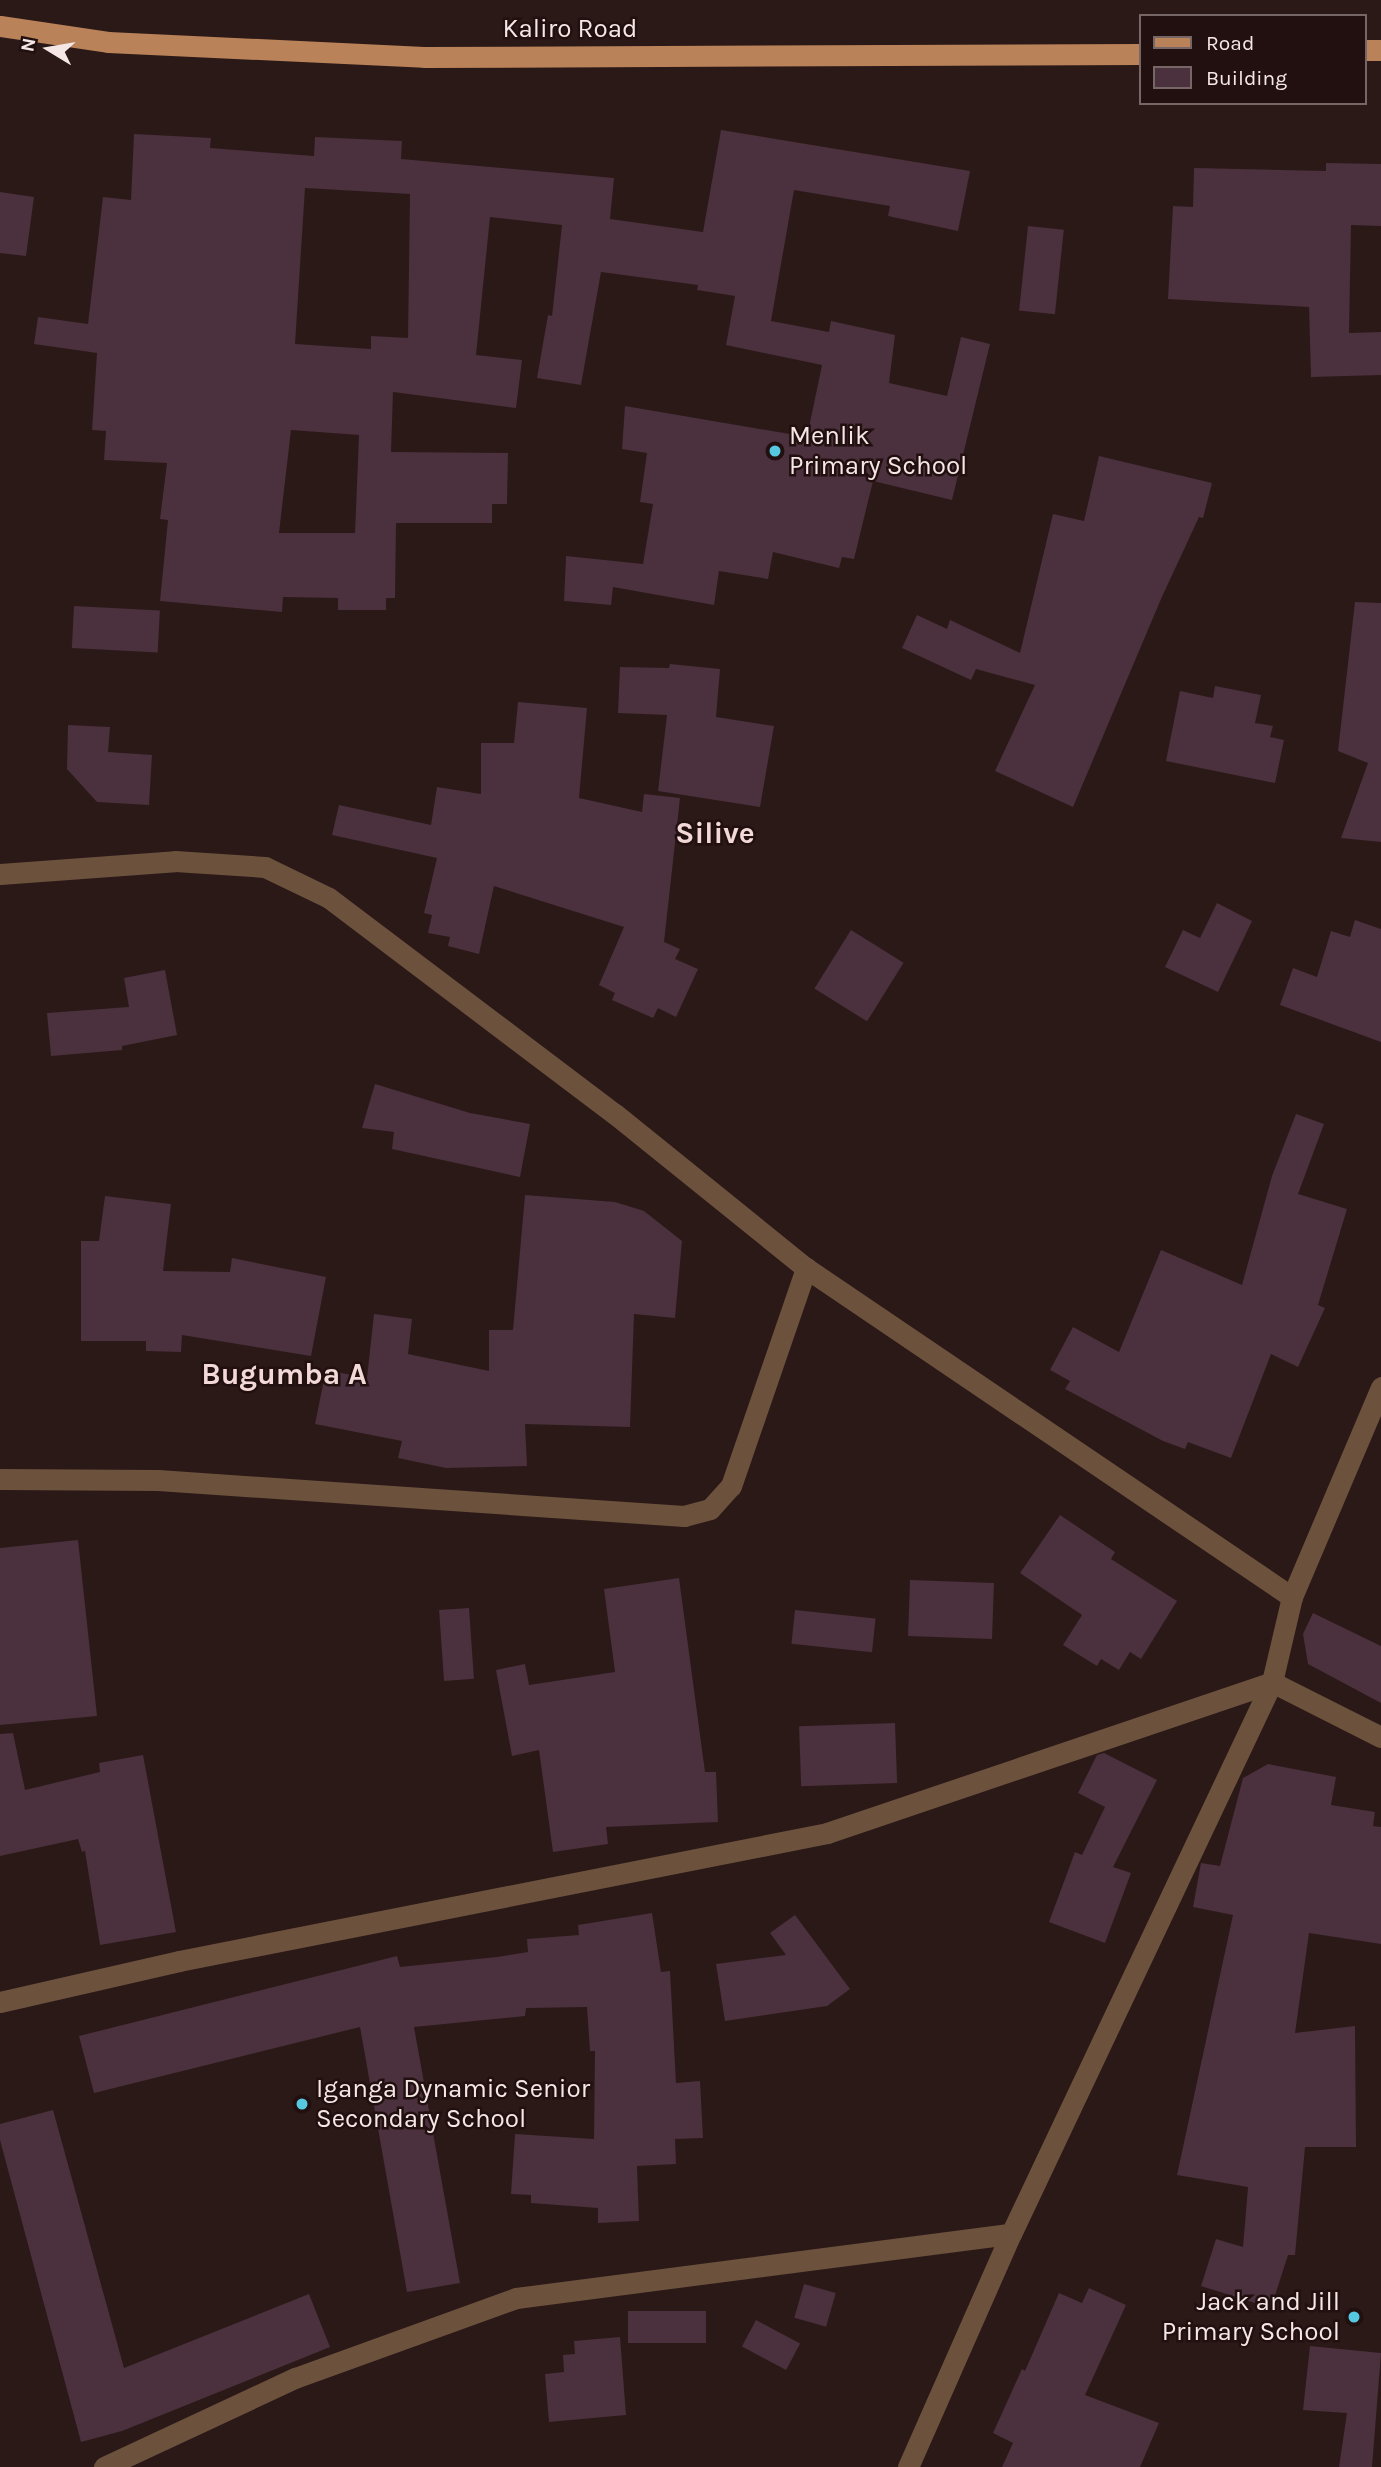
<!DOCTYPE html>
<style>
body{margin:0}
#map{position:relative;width:1381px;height:2467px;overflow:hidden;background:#2b1918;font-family:Karla,sans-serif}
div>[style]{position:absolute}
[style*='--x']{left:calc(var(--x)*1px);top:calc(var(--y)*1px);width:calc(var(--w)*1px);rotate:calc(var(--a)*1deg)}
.building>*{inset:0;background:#4b303d;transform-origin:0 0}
.minor>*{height:21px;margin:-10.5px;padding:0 10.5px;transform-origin:10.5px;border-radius:10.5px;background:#6c513d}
.major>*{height:21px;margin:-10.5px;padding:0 10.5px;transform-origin:10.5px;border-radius:10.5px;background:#ba8259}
.dots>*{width:19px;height:19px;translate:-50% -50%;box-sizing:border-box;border:4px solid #21100f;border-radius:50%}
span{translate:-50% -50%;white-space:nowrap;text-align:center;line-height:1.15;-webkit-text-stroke:5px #21100f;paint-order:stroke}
.street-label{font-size:26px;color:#f5e7e6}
.poi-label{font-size:26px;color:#f5e7e6}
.left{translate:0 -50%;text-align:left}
.right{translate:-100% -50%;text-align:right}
.quarter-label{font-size:30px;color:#f2d8d6;font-weight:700}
.legend{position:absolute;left:1139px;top:14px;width:228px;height:91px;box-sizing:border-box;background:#21100f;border:2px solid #766665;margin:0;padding:9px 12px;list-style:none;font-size:21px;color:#f5e7e6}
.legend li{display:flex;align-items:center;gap:14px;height:35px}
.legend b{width:35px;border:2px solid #766665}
.north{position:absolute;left:14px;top:14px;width:70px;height:70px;-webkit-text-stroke:5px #21100f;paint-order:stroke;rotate:281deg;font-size:19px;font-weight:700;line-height:28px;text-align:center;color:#f5e7e6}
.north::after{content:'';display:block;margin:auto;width:24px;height:32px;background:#f5e7e6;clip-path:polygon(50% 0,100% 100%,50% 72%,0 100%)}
</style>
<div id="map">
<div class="building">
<div style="clip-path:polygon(evenodd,721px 130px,970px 171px,958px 231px,888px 216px,890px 206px,794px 190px,771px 321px,829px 332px,831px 321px,895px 335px,889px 383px,947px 396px,961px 337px,990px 344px,952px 500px,873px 481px,854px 559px,842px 557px,839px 568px,773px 552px,768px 579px,719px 571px,714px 605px,613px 587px,611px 605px,564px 601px,566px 556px,643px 564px,653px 504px,640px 502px,647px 453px,622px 449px,625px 406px,807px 437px,822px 365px,726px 345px,735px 296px,697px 290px,698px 285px,601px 272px,581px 385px,537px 378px,548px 315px,552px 316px,562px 225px,490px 217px,476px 355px,522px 360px,516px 408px,393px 392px,391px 452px,508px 453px,507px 504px,492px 504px,492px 523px,396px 523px,395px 598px,386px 598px,386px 610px,338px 610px,338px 598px,283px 597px,282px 612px,160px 601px,168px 520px,160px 519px,167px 463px,104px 460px,106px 431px,92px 430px,97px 353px,34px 344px,38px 317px,88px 324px,103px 197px,131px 200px,134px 134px,211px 138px,210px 148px,314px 156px,315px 137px,402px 141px,401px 159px,614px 178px,610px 219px,703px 232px,721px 130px,305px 188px,410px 194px,408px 338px,371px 336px,371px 349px,295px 344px,305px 188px,721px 130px,291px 430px,359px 435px,355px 533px,279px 533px,291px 430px)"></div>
<div style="clip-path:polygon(1326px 163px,1381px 164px,1381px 226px,1351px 225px,1349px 333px,1381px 332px,1381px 375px,1311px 377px,1309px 307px,1168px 299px,1173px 206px,1193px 207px,1194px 168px,1326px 171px)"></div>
<div style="clip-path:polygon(0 192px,34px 197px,26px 256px,0 253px)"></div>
<div style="left:1028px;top:226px;width:36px;height:85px;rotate:6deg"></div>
<div style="clip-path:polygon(1099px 456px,1212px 483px,1203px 518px,1199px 517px,1161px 599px,1073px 807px,995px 771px,1035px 685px,976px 669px,971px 680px,902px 648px,917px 615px,947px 629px,950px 620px,1020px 653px,1053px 514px,1084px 521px)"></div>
<div style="clip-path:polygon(1355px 602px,1381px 603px,1381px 842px,1341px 838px,1368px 763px,1338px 751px)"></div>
<div style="left:74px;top:606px;width:86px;height:42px;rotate:3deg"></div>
<div style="clip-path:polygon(670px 664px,720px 669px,716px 717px,774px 726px,760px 807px,658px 791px,667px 715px,618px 713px,620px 667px,669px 668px)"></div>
<div style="clip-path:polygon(1215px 686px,1261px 695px,1255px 723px,1273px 726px,1270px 737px,1284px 740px,1275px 783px,1166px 761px,1180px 691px,1213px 698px)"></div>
<div style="clip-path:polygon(518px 702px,587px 708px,579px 798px,642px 812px,644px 794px,680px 798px,664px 942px,680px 949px,675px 959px,698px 969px,676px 1017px,658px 1008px,653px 1018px,612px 1000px,615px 993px,599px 985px,624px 927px,494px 886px,479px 954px,448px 946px,450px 937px,428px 933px,432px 915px,424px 913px,437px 858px,332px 835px,339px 805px,431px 825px,437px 787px,481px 794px,481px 743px,514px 743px)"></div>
<div style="clip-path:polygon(68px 725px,110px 727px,108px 752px,152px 755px,149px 805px,97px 802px,67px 769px)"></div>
<div style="clip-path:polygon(1217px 903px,1252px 921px,1218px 992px,1165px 967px,1183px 930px,1200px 938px)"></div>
<div style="clip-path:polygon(1355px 920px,1381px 929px,1381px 1042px,1280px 1005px,1293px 968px,1317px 977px,1331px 931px,1350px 937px)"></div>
<div style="left:851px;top:930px;width:62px;height:69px;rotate:32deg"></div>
<div style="clip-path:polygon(165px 970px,177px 1035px,122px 1046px,122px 1050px,51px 1056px,47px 1013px,129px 1007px,124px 978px)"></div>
<div style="clip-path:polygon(375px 1084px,470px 1113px,530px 1124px,520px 1177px,392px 1149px,394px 1132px,362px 1128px)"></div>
<div style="clip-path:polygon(1296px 1114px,1324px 1124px,1298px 1194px,1347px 1209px,1318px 1305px,1325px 1308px,1298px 1367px,1271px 1354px,1231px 1458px,1188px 1442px,1185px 1449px,1163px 1441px,1065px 1389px,1070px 1381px,1050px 1370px,1073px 1327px,1119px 1352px,1161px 1250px,1242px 1285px,1272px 1176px)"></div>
<div style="clip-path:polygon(525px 1195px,615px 1202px,644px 1211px,682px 1241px,675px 1318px,634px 1314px,630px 1427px,525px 1424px,527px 1466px,446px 1468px,398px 1458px,402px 1441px,315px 1424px,326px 1370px,367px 1378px,374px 1314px,412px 1319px,408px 1354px,489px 1371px,489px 1330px,513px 1330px)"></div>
<div style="clip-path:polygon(105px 1196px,171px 1204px,163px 1271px,230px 1272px,232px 1258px,326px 1277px,311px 1356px,182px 1335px,181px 1352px,146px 1351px,146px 1341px,81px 1341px,81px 1241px,99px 1241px)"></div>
<div style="clip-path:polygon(1060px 1515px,1115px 1552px,1111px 1559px,1177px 1601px,1141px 1659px,1130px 1652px,1119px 1670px,1101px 1659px,1097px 1666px,1063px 1645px,1082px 1615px,1020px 1573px)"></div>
<div style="clip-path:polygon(78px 1540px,97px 1716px,0 1725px,0 1548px)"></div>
<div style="clip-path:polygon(679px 1578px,705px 1772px,716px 1772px,718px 1822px,606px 1827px,608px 1844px,553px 1852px,539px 1750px,512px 1756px,496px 1670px,525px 1664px,529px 1685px,615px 1672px,604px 1589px)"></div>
<div style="left:910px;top:1580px;width:84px;height:56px;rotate:2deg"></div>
<div style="left:469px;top:1608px;width:71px;height:30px;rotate:86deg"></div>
<div style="left:795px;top:1610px;width:81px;height:34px;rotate:6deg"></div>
<div style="clip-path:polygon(1313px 1613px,1381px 1646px,1381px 1703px,1308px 1664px,1303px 1634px)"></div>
<div style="left:895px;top:1723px;width:60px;height:96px;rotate:88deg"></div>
<div style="clip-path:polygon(13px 1733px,25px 1790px,100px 1772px,99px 1763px,143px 1755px,176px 1932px,100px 1945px,85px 1851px,82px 1852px,78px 1839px,0 1856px,0 1734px)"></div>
<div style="clip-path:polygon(1104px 1753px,1157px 1780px,1113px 1867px,1131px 1873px,1105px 1943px,1049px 1922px,1075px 1852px,1082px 1855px,1105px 1807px,1078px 1793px,1097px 1755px)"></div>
<div style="clip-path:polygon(1268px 1764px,1336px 1777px,1331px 1805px,1375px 1812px,1373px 1826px,1381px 1827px,1381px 1944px,1309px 1933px,1295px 2033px,1355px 2026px,1356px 2147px,1305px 2147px,1295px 2255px,1288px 2255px,1271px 2308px,1201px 2286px,1216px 2239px,1243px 2247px,1248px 2187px,1177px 2175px,1233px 1915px,1193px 1907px,1201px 1863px,1220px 1866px,1243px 1778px)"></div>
<div style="clip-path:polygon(652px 1913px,661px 1972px,670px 1971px,676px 2083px,700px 2081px,703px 2138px,675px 2139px,676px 2164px,637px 2166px,639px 2221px,598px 2223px,598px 2208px,531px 2203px,531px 2195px,511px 2194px,515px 2134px,594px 2139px,595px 2051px,590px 2051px,587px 2007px,526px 2008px,525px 2016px,414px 2027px,460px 2283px,407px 2292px,360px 2027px,94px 2093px,79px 2036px,397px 1956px,400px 1967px,497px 1957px,528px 1952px,527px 1939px,579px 1935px,578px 1925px)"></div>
<div style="clip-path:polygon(795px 1915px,850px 1989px,827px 2006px,725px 2021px,716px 1964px,786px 1955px,770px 1933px)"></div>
<div style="clip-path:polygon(53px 2110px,124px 2368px,309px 2294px,330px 2347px,122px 2431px,81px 2442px,0 2140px,0 2124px)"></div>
<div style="left:804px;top:2284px;width:33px;height:35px;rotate:16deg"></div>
<div style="clip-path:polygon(1089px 2288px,1126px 2305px,1085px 2395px,1159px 2423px,1140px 2467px,1002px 2467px,1013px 2443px,993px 2433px,1022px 2369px,1025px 2371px,1059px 2293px,1082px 2303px)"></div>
<div style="left:706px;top:2311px;width:32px;height:78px;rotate:90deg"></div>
<div style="left:756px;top:2320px;width:50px;height:30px;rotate:28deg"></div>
<div style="clip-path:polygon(620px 2337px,626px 2415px,549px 2422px,545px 2374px,564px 2372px,563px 2355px,575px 2354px,574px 2341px)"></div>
<div style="clip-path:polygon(1310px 2346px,1381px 2353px,1372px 2467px,1339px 2467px,1347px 2413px,1303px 2410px)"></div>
</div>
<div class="minor">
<div style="--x:0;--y:874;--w:175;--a:-4.2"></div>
<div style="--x:175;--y:861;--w:90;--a:3.8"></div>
<div style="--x:265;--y:867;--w:71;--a:25.8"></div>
<div style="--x:329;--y:898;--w:358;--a:37.1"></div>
<div style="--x:615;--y:1114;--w:245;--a:38.9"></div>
<div style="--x:806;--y:1268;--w:587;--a:34.1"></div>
<div style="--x:0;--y:1479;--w:158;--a:0.4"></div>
<div style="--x:158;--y:1480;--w:527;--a:3.92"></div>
<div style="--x:684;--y:1516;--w:27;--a:-15"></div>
<div style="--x:710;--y:1509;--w:31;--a:-48"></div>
<div style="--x:731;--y:1486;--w:231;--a:-71"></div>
<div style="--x:0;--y:2002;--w:184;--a:-12.9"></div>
<div style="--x:179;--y:1961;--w:661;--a:-11.17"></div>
<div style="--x:827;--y:1833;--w:470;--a:-18.7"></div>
<div style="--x:1272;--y:1682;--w:122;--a:26.8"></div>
<div style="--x:104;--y:2467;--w:211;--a:-25"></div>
<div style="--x:295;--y:2378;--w:235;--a:-19.9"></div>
<div style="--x:516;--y:2298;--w:499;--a:-7.4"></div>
<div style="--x:1011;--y:2234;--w:611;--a:-64.69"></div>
<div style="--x:1272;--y:1682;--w:87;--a:-76.8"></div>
<div style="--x:1292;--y:1597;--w:228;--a:-67"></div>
<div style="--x:908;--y:2467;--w:255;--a:-66.2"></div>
</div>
<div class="major">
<div style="--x:0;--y:26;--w:109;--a:8.4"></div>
<div style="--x:108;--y:42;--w:316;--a:2.7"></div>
<div style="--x:424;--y:57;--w:717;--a:-0.24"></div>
<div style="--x:1365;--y:50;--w:16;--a:0"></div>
</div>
<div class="dots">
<div style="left:775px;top:451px;background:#56c9e0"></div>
<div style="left:302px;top:2104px;background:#56c9e0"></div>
<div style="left:1354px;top:2317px;background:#56c9e0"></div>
</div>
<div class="street-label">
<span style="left:570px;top:29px">Kaliro Road</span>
</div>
<div class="poi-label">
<span class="left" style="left:789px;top:451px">Menlik<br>Primary School</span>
<span class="left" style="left:316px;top:2104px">Iganga Dynamic Senior<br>Secondary School</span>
<span class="right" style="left:1340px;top:2317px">Jack and Jill<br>Primary School</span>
</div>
<div class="quarter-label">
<span style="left:715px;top:833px">Silive</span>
<span style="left:284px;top:1374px">Bugumba A</span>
</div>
<ul class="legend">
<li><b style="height:9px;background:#ba8259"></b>Road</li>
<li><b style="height:19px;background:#4b303d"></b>Building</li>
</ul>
<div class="north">N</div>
</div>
